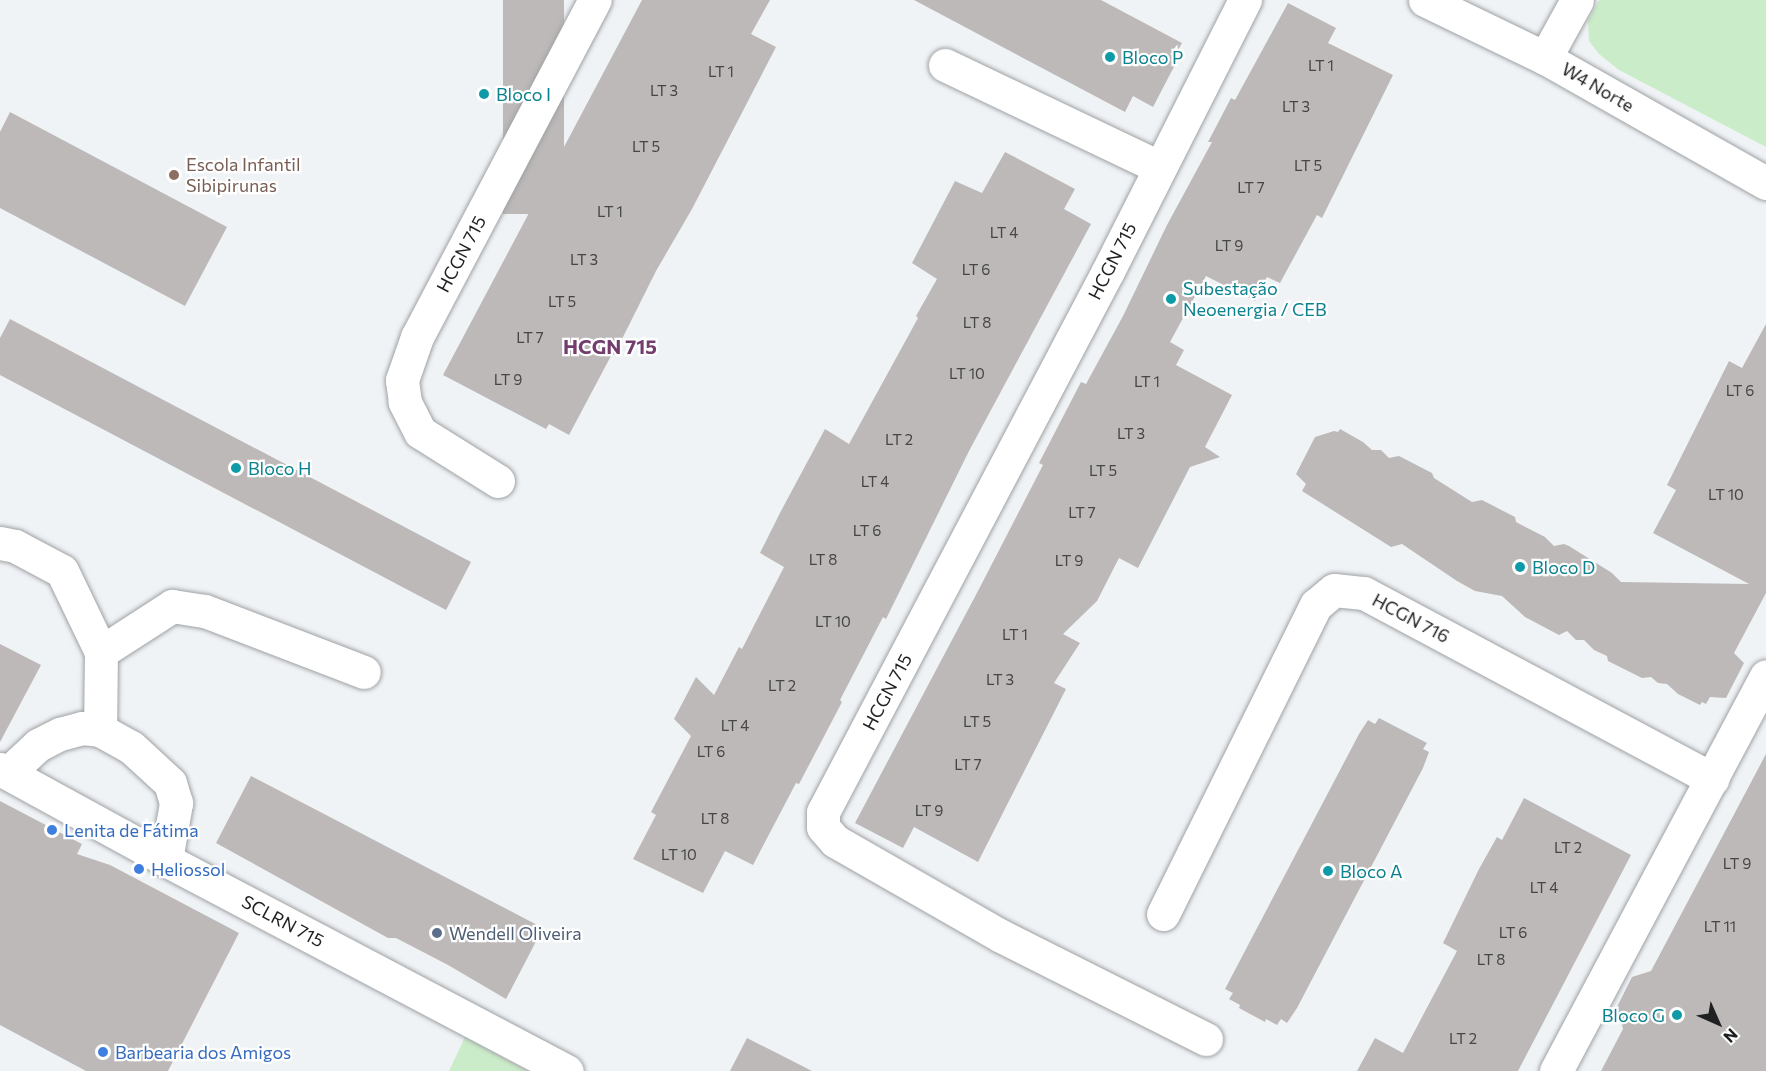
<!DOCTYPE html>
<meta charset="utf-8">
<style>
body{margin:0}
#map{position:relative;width:1766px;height:1071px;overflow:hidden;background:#f0f3f6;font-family:Commissioner,sans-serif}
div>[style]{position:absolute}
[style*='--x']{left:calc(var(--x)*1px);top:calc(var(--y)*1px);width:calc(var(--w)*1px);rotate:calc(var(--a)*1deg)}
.green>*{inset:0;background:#cbecc8}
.building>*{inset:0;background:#bdb9b8;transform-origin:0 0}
.roads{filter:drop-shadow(0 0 2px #9fa2a4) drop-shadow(0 0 2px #9fa2a4)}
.minor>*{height:33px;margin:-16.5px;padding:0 16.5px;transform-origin:16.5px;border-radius:16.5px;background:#fff}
.major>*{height:33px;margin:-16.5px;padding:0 16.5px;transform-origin:16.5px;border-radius:16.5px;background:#fff}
.dots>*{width:16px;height:16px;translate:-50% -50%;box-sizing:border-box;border:3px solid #fff;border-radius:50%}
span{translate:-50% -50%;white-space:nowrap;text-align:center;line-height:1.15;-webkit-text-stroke:4.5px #fff;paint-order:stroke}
.number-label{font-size:15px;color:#464647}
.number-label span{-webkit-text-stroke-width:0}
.culture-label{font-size:18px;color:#0d838f}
.left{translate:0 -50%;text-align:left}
.right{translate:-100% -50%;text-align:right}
.street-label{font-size:18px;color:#1f2021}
.education-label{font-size:18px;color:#785e54}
.shop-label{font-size:18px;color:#366cbe}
.service-label{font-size:18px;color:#4e5e75}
.neighbourhood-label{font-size:20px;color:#733e6e;font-weight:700}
.north{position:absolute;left:1688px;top:993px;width:60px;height:60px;-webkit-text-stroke:4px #fff;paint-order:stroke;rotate:135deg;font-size:16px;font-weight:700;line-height:24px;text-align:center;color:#1f2021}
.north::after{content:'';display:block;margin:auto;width:21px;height:27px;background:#1f2021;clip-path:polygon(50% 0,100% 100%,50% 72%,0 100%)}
</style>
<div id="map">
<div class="green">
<div style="clip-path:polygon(1599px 0,1766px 0,1766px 147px,1619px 70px,1599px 54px,1589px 41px,1588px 21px)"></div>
<div style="clip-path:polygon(465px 1037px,527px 1071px,449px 1071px)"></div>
</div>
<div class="building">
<div style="left:503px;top:0;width:61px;height:214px"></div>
<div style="clip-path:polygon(642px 0,770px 0,751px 34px,776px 47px,692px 209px,656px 271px,614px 355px,612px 354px,569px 435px,549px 424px,546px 429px,443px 375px)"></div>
<div style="clip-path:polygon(914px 0,1101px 0,1182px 43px,1173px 59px,1177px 61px,1153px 107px,1133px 96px,1125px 112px)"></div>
<div style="clip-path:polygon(1288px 3px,1336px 28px,1328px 43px,1393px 75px,1322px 218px,1317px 215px,1280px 283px,1267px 277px,1255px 301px,1206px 276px,1170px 342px,1184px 350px,1176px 365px,1232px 395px,1205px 447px,1220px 457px,1190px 467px,1138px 568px,1119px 558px,1097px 601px,1063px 634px,1080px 643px,1054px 683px,1066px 689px,978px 862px,914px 827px,903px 848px,855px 823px,979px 589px,1043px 465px,1039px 463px,1081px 382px,1086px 384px,1123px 316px,1167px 225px,1212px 142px,1208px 142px,1231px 98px,1235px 100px)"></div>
<div style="clip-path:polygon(10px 112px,227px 227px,185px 306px,0 208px,0 132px)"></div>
<div style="clip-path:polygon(1005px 152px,1075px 189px,1064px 209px,1091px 224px,969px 451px,886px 619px,883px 617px,840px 700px,842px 702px,819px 746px,799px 784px,796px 783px,753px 865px,725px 851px,703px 893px,633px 859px,656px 815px,651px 812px,691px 736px,674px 719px,696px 677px,714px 695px,739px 647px,742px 649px,784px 567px,760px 553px,781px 511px,825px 429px,849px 444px,918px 318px,916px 316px,937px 279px,912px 263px,955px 181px,982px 193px)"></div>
<div style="clip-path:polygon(10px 319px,471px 562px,446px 610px,0 375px,0 338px)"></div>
<div style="clip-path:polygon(1766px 324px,1766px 593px,1734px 653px,1744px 663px,1726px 698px,1710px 697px,1706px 704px,1702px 702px,1700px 705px,1678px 694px,1667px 684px,1658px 683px,1651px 677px,1642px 678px,1608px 661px,1607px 656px,1594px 650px,1584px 640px,1576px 640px,1567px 631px,1559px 635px,1525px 617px,1502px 596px,1475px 591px,1457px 581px,1402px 544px,1391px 547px,1302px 491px,1306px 484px,1296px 474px,1315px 437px,1334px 431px,1338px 432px,1340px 429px,1363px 442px,1372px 450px,1381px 450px,1389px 458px,1399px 456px,1432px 473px,1434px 478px,1472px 502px,1482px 500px,1515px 517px,1516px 522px,1545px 537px,1554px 546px,1564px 544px,1569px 546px,1612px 573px,1621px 582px,1749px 584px,1653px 533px,1676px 490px,1667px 485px,1729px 361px,1742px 368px)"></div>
<div style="clip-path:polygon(0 644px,41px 665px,0 742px)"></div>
<div style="clip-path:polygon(1379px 718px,1427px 743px,1423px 749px,1429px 752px,1423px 768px,1297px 1008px,1287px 1023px,1281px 1019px,1277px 1025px,1266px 1019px,1265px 1022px,1239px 1008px,1240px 1005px,1229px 999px,1233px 993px,1225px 989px,1359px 734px,1368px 720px,1375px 724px)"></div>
<div style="clip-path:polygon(1766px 754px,1766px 1071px,1601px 1071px,1623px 1029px,1617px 1007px,1632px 977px,1651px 971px)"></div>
<div style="clip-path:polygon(251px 776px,543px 928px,506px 999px,448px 965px,396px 938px,388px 938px,216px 843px)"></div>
<div style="clip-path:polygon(1524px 798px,1631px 855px,1518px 1071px,1357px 1071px,1375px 1038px,1403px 1053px,1457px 951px,1443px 943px,1479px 869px,1497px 837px,1502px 840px)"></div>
<div style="clip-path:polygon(0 801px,82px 844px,77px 854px,110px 865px,239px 933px,168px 1071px,86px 1071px,0 1025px)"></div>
<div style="clip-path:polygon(747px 1038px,812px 1071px,730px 1071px)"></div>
</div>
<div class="roads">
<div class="minor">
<div style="--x:945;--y:65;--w:237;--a:25.5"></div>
<div style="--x:498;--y:481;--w:92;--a:-147.9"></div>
<div style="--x:420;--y:432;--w:34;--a:-117"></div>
<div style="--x:405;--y:402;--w:22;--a:-98"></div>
<div style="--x:402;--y:380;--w:46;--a:-70.8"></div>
<div style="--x:417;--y:337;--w:381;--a:-62.2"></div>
<div style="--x:0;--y:543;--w:15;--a:11"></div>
<div style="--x:15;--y:546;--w:53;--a:28"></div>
<div style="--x:62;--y:571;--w:90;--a:64.3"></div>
<div style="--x:101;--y:652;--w:78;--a:90.7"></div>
<div style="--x:101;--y:652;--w:85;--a:-32.9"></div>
<div style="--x:172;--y:606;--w:33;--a:9"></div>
<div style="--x:205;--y:611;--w:170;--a:21"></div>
<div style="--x:0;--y:769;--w:189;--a:28.7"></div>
<div style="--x:166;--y:860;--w:453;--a:27.8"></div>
<div style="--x:8;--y:773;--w:41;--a:-43"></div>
<div style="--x:38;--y:745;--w:25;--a:-27"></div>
<div style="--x:60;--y:734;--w:23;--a:-15"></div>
<div style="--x:82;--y:728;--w:18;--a:6"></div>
<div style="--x:100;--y:730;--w:35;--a:29"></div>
<div style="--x:131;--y:747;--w:53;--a:42.7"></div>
<div style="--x:170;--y:783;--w:21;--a:73"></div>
<div style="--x:176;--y:803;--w:58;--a:100"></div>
<div style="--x:1163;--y:914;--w:345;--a:-63.7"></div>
<div style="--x:1316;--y:605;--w:23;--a:-40"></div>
<div style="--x:1334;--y:590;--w:30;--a:6"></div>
<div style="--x:1364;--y:593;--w:395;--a:28.1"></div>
<div style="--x:1206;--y:1039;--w:229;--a:-153.3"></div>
<div style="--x:1001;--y:936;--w:191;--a:-150.2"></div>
<div style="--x:835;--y:841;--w:18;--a:-131"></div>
<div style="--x:823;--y:827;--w:15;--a:-90"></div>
<div style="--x:823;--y:812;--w:611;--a:-62.22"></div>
<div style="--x:1108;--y:271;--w:304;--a:-63.2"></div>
<div style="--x:1556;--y:1071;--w:447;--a:-62"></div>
</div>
<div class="major">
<div style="--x:1425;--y:0;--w:133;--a:25.8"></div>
<div style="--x:1545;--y:58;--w:254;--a:29.5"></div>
<div style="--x:1545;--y:58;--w:66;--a:-61.1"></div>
</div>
</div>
<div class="dots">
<div style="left:1110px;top:57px;background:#0f9aa8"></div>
<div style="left:484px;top:94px;background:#0f9aa8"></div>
<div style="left:174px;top:175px;background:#8d6e63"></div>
<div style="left:1171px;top:299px;background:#0f9aa8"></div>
<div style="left:236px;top:468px;background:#0f9aa8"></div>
<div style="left:1520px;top:567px;background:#0f9aa8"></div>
<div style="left:52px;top:830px;background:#3f7fe0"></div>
<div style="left:139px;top:869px;background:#3f7fe0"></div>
<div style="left:1328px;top:871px;background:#0f9aa8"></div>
<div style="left:437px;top:933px;background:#5c6f8a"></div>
<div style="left:1677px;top:1015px;background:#0f9aa8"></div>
<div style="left:103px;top:1052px;background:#3f7fe0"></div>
</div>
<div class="number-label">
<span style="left:1321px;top:66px">LT 1</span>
<span style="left:721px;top:72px">LT 1</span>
<span style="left:664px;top:91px">LT 3</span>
<span style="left:1296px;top:107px">LT 3</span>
<span style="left:646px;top:147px">LT 5</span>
<span style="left:1308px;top:166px">LT 5</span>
<span style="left:1251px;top:188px">LT 7</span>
<span style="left:610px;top:212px">LT 1</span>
<span style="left:1004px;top:233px">LT 4</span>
<span style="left:1229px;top:246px">LT 9</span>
<span style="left:584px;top:260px">LT 3</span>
<span style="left:976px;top:270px">LT 6</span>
<span style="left:562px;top:302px">LT 5</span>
<span style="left:977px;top:323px">LT 8</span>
<span style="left:530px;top:338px">LT 7</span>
<span style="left:967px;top:374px">LT 10</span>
<span style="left:508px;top:380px">LT 9</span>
<span style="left:1147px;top:382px">LT 1</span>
<span style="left:1740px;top:391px">LT 6</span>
<span style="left:1131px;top:434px">LT 3</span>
<span style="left:899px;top:440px">LT 2</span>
<span style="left:1103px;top:471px">LT 5</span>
<span style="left:875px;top:482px">LT 4</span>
<span style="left:1726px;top:495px">LT 10</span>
<span style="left:1082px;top:513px">LT 7</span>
<span style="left:867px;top:531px">LT 6</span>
<span style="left:823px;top:560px">LT 8</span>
<span style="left:1069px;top:561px">LT 9</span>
<span style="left:833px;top:622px">LT 10</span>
<span style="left:1015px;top:635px">LT 1</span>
<span style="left:1000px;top:680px">LT 3</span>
<span style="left:782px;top:686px">LT 2</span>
<span style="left:977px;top:722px">LT 5</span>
<span style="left:735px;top:726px">LT 4</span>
<span style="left:711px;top:752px">LT 6</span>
<span style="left:968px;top:765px">LT 7</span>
<span style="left:929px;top:811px">LT 9</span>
<span style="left:715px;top:819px">LT 8</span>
<span style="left:1568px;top:848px">LT 2</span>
<span style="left:679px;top:855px">LT 10</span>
<span style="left:1737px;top:864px">LT 9</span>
<span style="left:1544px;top:888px">LT 4</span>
<span style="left:1720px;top:927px">LT 11</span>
<span style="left:1513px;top:933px">LT 6</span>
<span style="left:1491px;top:960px">LT 8</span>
<span style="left:1463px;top:1039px">LT 2</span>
</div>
<div class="culture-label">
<span class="left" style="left:1122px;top:57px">Bloco P</span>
<span class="left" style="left:496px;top:94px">Bloco I</span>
<span class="left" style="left:1183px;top:299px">Subestação<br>Neoenergia / CEB</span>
<span class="left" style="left:248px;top:468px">Bloco H</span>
<span class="left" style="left:1532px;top:567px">Bloco D</span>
<span class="left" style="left:1340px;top:871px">Bloco A</span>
<span class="right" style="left:1665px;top:1015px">Bloco G</span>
</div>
<div class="street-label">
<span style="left:1598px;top:87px;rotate:30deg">W4 Norte</span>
<span style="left:461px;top:254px;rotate:-62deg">HCGN 715</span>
<span style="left:1112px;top:261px;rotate:-63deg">HCGN 715</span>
<span style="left:1411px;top:618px;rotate:28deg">HCGN 716</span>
<span style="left:887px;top:692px;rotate:-62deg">HCGN 715</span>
<span style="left:283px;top:921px;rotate:28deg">SCLRN 715</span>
</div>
<div class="education-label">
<span class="left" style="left:186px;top:175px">Escola Infantil<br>Sibipirunas</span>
</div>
<div class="shop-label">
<span class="left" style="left:64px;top:830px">Lenita de Fátima</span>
<span class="left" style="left:151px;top:869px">Heliossol</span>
<span class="left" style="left:115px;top:1052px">Barbearia dos Amigos</span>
</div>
<div class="service-label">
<span class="left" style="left:449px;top:933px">Wendell Oliveira</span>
</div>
<div class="neighbourhood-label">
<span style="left:610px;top:346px">HCGN 715</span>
</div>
<div class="north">N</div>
</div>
